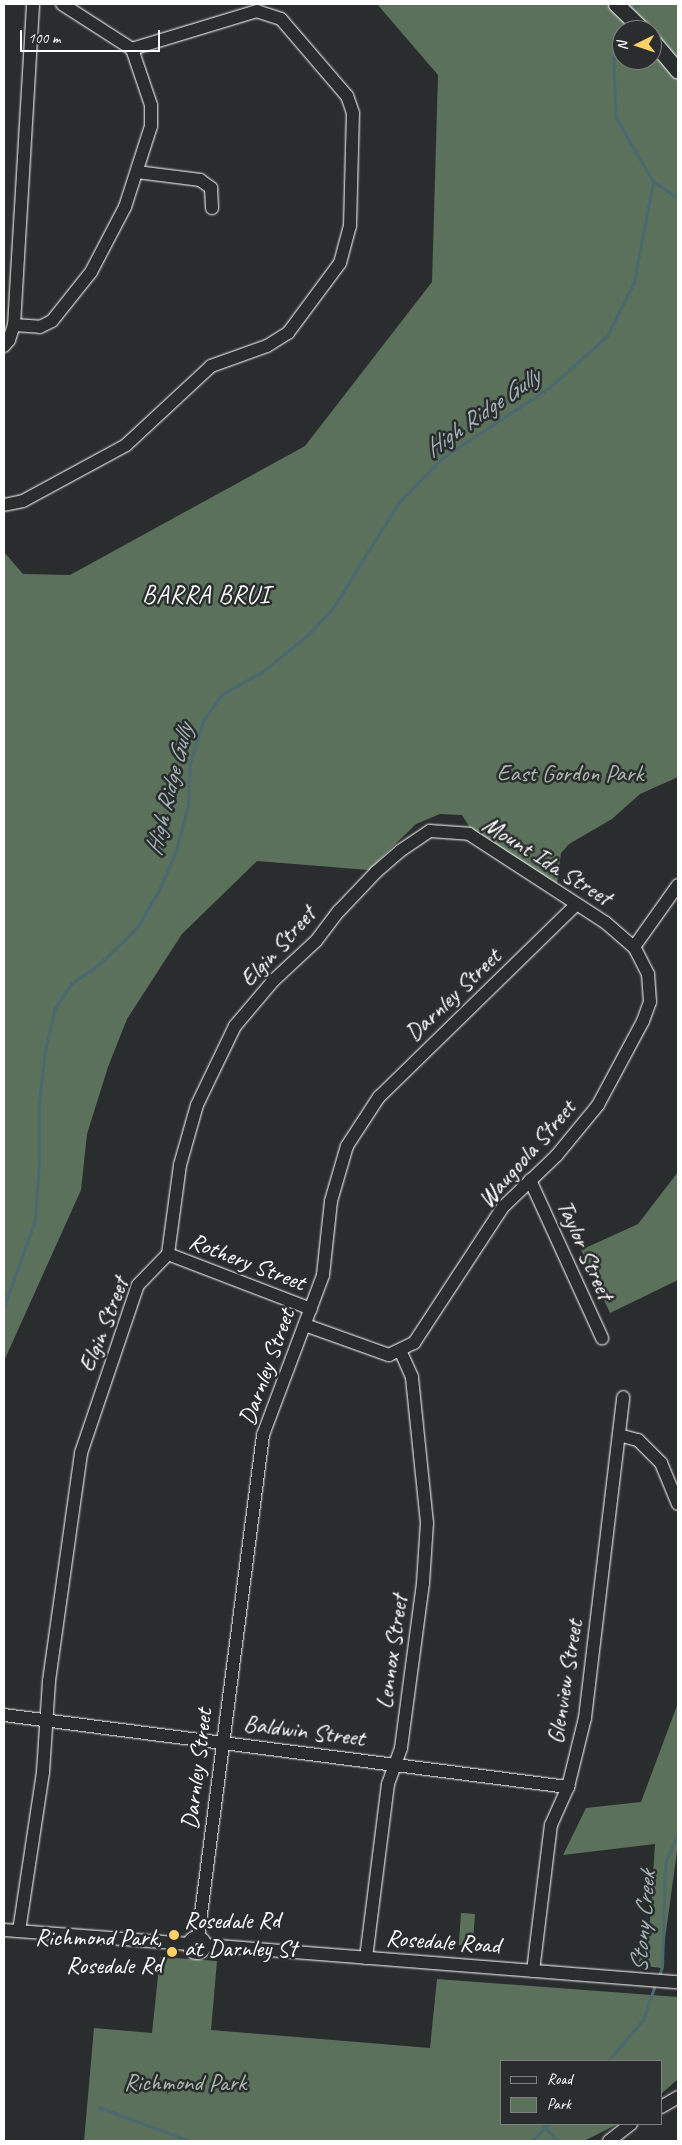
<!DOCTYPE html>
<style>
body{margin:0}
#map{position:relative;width:682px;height:2145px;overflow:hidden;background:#2a2d2e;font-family:Caveat,sans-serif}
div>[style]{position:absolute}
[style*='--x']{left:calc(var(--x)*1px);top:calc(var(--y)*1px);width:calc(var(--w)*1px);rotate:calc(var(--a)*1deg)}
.green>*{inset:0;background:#5b715c;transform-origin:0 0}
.stream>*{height:2.5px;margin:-1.25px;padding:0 1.25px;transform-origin:1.25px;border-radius:1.25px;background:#4c6870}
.roads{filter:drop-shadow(0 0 1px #fff) drop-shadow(0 0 1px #fff)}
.minor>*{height:12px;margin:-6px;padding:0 6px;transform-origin:6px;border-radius:6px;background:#2a2d2e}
.minor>.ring{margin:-6px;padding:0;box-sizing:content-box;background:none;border:12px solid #2a2d2e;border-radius:50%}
.major>*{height:15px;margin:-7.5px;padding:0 7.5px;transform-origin:7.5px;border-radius:7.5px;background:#2a2d2e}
.dots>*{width:14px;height:14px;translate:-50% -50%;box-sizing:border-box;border:2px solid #2a2d2e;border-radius:50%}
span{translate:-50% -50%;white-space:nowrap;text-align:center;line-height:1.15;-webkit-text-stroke:5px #2a2d2e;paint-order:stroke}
.park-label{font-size:24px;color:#adb8ae}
.street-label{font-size:24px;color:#fff}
.poi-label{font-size:24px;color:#fff}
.left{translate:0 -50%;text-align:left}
.right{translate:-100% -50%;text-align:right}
.water-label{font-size:25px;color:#a6b4b8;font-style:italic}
.neighbourhood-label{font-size:25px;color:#fff;letter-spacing:1px}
.frame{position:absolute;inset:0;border:5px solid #fff;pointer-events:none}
.legend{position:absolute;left:500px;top:2060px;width:162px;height:65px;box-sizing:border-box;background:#2a2d2e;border:1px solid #7f8182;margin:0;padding:6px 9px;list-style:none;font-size:15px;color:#fff}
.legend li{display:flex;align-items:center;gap:10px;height:25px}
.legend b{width:25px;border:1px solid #7f8182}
.north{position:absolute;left:612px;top:20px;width:50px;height:50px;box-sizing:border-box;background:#2a2d2e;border:1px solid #7f8182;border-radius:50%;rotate:266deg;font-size:14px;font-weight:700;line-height:20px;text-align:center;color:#fff}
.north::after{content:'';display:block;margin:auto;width:18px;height:22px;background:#ffd166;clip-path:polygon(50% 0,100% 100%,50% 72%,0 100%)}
.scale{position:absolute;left:20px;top:30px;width:140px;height:22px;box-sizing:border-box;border:2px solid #fff;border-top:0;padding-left:6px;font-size:15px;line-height:18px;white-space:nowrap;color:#fff;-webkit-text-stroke:4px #2a2d2e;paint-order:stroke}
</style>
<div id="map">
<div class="green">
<div style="clip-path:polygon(evenodd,377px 4px,678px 4px,678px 777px,640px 794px,612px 819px,569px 844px,561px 853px,557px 884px,473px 833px,462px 815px,440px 814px,416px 824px,369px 870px,257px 861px,182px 934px,127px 1019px,108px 1067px,87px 1134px,81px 1190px,4px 1361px,4px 552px,23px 574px,70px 575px,305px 446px,432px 282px,438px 75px,377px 4px,622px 30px,652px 30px,652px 60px,622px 60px,622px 30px)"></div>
<div style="clip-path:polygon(678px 1172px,678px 1280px,610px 1313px,581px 1250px,638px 1224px)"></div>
<div style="clip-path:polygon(678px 1703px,678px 1844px,661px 1968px,637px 1965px,649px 1935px,655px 1844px,563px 1855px,586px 1808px,641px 1802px)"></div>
<div style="left:461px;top:1913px;width:14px;height:32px;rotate:4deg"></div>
<div style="clip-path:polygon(160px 1957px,217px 1961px,211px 2030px,430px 2048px,437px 1979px,678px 1997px,678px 2079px,661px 2094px,661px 2061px,501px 2061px,501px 2124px,618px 2124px,584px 2141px,84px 2141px,94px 2028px,152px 2033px)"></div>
</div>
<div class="stream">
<div style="--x:632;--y:12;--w:10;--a:-53"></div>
<div style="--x:626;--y:21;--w:38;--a:108"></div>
<div style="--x:614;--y:57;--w:60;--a:88.1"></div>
<div style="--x:616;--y:117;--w:74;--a:60"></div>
<div style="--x:653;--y:181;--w:30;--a:34"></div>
<div style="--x:4;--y:1306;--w:90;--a:-70"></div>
<div style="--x:35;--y:1221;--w:59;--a:-86.1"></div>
<div style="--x:39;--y:1162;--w:59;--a:-90"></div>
<div style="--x:39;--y:1103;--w:52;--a:-83.4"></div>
<div style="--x:45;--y:1051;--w:44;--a:-76.9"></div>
<div style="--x:55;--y:1008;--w:29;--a:-56"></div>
<div style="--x:71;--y:984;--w:32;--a:-35"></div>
<div style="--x:97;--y:966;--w:54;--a:-43.5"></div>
<div style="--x:136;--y:929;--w:45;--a:-59.5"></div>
<div style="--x:159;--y:890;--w:36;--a:-66"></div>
<div style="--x:174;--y:857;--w:54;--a:-74.9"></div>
<div style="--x:188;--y:805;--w:42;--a:-87.3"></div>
<div style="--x:190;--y:763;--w:44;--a:-72.8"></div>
<div style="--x:203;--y:721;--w:32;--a:-55"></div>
<div style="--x:221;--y:695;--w:47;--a:-29.3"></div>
<div style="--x:262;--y:672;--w:58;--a:-38.7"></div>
<div style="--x:307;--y:636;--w:38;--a:-47"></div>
<div style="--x:333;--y:608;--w:125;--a:-58.1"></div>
<div style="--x:399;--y:502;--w:62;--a:-45.7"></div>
<div style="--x:442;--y:458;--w:128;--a:-33.2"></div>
<div style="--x:549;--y:388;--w:78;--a:-41.9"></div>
<div style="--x:607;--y:336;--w:60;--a:-63.4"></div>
<div style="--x:634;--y:282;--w:103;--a:-79.3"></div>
<div style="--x:659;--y:1976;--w:9;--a:-72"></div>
<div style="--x:662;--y:1967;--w:104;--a:-88.3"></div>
<div style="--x:665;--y:1863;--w:32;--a:-66"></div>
<div style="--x:608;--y:2061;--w:54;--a:-49.5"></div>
<div style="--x:643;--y:2020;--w:39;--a:-71"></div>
<div style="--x:99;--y:2107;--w:97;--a:20.5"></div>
<div style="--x:550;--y:2124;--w:6;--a:149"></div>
<div style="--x:545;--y:2127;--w:19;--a:47"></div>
<div style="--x:532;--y:2141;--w:19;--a:-47"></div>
</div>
<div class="roads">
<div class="minor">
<div style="--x:137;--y:172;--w:64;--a:7.2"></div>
<div style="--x:200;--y:180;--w:14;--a:36"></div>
<div style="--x:211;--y:188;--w:20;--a:87"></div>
<div style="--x:14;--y:325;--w:26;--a:4"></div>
<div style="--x:40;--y:327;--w:13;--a:-27"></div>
<div style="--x:52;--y:321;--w:63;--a:-51.5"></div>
<div style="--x:91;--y:272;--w:73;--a:-62.4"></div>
<div style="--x:125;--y:207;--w:85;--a:-72.2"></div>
<div style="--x:151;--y:126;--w:21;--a:-90"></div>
<div style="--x:151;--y:105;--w:59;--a:-108.7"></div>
<div style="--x:132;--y:49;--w:83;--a:-147.3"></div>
<div style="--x:4;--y:346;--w:8;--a:-50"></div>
<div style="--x:9;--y:340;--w:16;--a:-72"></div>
<div style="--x:14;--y:325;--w:322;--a:-86.6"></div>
<div style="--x:4;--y:505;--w:19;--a:-12"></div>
<div style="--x:23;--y:501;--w:117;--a:-28.5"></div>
<div style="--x:126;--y:445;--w:116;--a:-42.9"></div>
<div style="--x:211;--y:366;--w:59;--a:-19.7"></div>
<div style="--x:267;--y:346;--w:25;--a:-32"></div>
<div style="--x:288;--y:333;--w:87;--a:-53.4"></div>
<div style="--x:340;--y:263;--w:38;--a:-75"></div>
<div style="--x:350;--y:226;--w:113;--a:-88.5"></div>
<div style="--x:353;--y:113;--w:18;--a:-109"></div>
<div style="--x:347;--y:96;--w:101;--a:-130.6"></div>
<div style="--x:281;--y:19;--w:25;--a:-162"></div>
<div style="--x:257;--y:11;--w:131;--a:163.1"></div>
<div style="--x:530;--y:1180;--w:174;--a:65.5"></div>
<div style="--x:168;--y:1254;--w:153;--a:21"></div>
<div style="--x:305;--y:1325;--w:89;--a:19.7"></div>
<div style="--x:389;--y:1355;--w:28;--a:-26"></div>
<div style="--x:414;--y:1343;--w:163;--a:-56.8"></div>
<div style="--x:503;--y:1207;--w:75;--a:-43.9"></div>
<div style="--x:557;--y:1155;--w:65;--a:-50.6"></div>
<div style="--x:598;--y:1105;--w:95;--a:-61.8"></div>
<div style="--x:643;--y:1021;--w:20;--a:-70"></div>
<div style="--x:650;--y:1002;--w:28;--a:-94"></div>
<div style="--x:648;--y:974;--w:30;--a:-117"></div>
<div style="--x:634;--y:947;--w:76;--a:-54.6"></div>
<div style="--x:619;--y:1435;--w:20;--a:15"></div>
<div style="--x:638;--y:1440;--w:33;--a:45"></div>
<div style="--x:661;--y:1463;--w:44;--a:67.5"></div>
<div style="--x:4;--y:1715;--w:569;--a:7.28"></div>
<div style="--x:4;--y:1930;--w:186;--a:4.3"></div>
<div style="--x:19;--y:1931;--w:161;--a:-81.4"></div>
<div style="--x:43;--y:1772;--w:91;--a:-86.2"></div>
<div style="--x:49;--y:1681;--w:230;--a:-82"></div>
<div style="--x:81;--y:1453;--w:177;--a:-71.3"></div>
<div style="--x:138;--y:1285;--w:43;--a:-45.9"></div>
<div style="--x:168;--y:1254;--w:90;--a:-82.3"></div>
<div style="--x:180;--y:1165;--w:62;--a:-74.2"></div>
<div style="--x:197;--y:1105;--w:88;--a:-64.3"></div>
<div style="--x:235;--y:1026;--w:60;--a:-49.7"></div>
<div style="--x:274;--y:980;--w:57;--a:-42.9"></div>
<div style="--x:316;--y:941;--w:38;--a:-53"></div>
<div style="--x:339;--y:911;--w:54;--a:-46.5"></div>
<div style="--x:376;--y:872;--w:32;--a:-41"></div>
<div style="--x:400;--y:851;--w:36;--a:-34"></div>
<div style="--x:430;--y:831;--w:39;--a:4"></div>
<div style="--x:469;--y:834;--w:163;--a:33"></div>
<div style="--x:606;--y:923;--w:37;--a:41"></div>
<div class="ring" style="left:189px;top:1937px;width:4px;height:4px"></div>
<div style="--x:198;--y:1937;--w:506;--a:-82.62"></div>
<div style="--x:263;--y:1435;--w:171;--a:-69.4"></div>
<div style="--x:323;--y:1275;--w:74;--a:-83.8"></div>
<div style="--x:331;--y:1201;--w:57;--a:-73.8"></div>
<div style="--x:347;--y:1146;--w:59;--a:-56.9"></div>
<div style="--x:379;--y:1097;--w:275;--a:-44.3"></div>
<div style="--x:205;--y:1945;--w:474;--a:4.5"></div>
<div style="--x:366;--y:1958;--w:175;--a:-82.8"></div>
<div style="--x:388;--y:1784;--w:38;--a:-70"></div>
<div style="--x:401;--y:1748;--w:166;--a:-82.4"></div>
<div style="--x:423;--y:1583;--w:60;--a:-86.2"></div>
<div style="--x:427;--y:1523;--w:147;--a:-95.9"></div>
<div style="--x:412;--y:1377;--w:27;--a:-114"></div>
<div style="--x:533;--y:1971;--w:147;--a:-83"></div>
<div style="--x:551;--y:1825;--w:42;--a:-65.9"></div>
<div style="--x:568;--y:1787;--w:71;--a:-76.2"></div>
<div style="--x:585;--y:1718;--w:323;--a:-83.2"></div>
<div style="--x:661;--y:2107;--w:20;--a:-30"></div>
<div style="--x:609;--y:2141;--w:28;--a:-38"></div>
</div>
<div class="major">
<div style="--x:616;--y:4;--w:37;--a:44"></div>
<div style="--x:652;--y:40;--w:40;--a:50"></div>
</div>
</div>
<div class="dots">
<div style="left:174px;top:1935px;background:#ffd166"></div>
<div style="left:172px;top:1952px;background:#ffd166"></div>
</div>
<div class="park-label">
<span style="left:570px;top:774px">East Gordon Park</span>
<span style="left:185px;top:2083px">Richmond Park</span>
</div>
<div class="street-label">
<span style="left:547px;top:861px;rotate:32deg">Mount Ida Street</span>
<span style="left:278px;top:947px;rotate:-48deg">Elgin Street</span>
<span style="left:453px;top:995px;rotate:-44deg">Darnley Street</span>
<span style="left:527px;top:1154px;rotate:-49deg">Waugoola Street</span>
<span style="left:585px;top:1250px;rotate:66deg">Taylor Street</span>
<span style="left:247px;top:1262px;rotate:21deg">Rothery Street</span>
<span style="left:104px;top:1325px;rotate:-69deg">Elgin Street</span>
<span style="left:267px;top:1367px;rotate:-70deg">Darnley Street</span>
<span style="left:392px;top:1652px;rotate:-82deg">Lennox Street</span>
<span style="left:565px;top:1682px;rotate:-81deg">Glenview Street</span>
<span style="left:304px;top:1731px;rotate:7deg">Baldwin Street</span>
<span style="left:197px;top:1769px;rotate:-83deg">Darnley Street</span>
<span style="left:443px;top:1942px;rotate:4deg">Rosedale Road</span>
</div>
<div class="poi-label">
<span class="left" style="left:184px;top:1935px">Rosedale Rd<br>at Darnley St</span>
<span class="right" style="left:162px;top:1952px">Richmond Park,<br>Rosedale Rd</span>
</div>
<div class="water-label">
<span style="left:482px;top:413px;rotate:-35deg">High Ridge Gully</span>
<span style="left:169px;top:790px;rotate:-76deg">High Ridge Gully</span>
<span style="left:643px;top:1922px;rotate:-85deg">Stony Creek</span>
</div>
<div class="neighbourhood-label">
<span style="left:206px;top:595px">BARRA BRUI</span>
</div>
<div class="frame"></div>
<ul class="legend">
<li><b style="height:6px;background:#2a2d2e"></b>Road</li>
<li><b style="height:14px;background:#5b715c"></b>Park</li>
</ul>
<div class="north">N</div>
<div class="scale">100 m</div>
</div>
